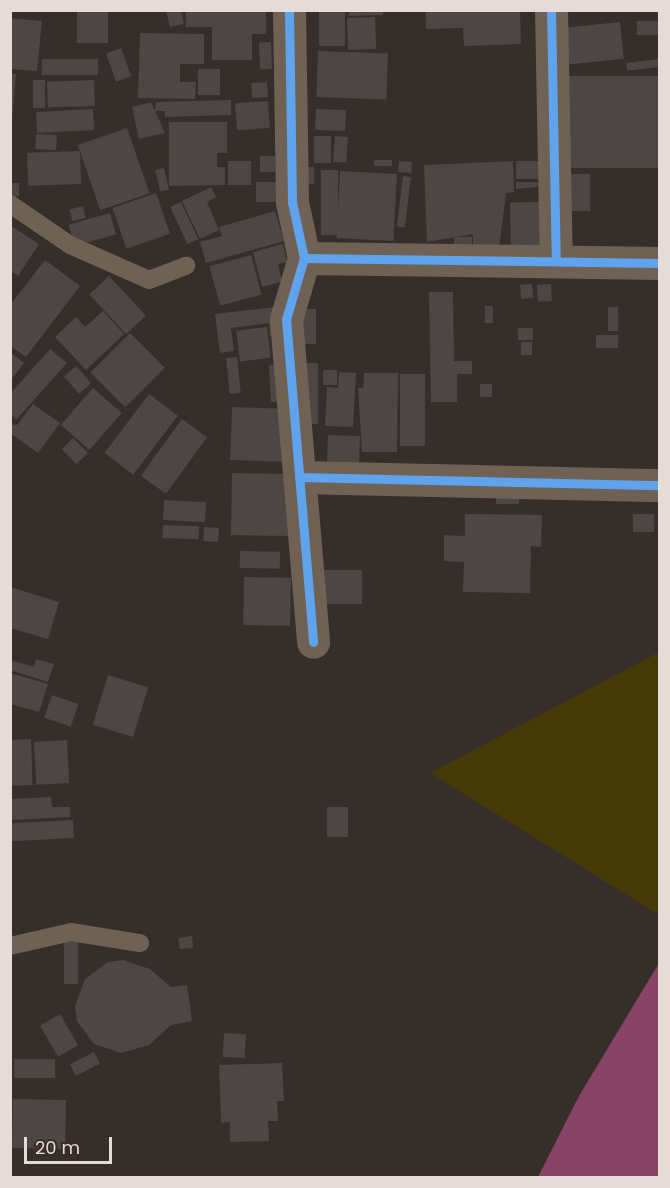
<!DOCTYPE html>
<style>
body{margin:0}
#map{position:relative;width:670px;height:1188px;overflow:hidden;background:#352e2b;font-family:Poppins,sans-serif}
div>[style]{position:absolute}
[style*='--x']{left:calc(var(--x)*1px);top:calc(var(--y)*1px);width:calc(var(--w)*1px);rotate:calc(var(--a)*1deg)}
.green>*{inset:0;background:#463a08}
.water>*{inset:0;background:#884367}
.building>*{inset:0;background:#4c4645;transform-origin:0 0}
.lane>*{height:18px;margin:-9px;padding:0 9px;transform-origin:9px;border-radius:9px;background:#6f6255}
.street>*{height:33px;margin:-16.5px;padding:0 16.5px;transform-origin:16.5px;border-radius:16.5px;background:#6f6255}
.cycleway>*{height:9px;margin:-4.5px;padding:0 4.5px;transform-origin:4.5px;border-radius:4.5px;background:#60a3ed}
span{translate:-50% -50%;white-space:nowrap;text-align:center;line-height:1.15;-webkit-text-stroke:6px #392c27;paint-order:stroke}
.frame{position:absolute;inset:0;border:12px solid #e5dcd8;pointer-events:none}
.scale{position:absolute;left:24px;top:1137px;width:88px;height:27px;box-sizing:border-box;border:3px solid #e5dcd8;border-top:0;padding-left:8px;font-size:18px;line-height:21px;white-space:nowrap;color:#e5dcd8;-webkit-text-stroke:4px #392c27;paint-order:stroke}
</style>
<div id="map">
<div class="green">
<div style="clip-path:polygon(659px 652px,659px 915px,430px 773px)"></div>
</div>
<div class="water">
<div style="clip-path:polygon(659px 963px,659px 1177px,538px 1177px,579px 1096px)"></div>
</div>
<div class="building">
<div style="left:77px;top:10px;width:31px;height:33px"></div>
<div style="clip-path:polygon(181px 10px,184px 24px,170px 27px,166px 11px)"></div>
<div style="clip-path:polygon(186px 10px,266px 10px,266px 34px,252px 34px,252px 60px,212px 60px,212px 27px,186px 27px)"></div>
<div style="left:319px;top:10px;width:26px;height:36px"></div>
<div style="clip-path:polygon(349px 10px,383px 10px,383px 15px,349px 16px)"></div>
<div style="clip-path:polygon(426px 10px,520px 10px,521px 44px,464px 46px,463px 28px,426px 29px)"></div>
<div style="left:375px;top:17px;width:32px;height:28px;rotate:88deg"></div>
<div style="clip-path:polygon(10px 18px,42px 21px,37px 71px,10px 69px)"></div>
<div style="left:637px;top:21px;width:23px;height:14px"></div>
<div style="left:620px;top:22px;width:37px;height:58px;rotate:84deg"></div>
<div style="clip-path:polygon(140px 33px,204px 34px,204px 64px,180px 64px,180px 82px,196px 82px,195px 99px,138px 98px)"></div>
<div style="left:271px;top:42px;width:27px;height:12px;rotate:88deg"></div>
<div style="left:121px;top:48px;width:30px;height:16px;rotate:70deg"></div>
<div style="left:318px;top:51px;width:70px;height:46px;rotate:2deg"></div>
<div style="left:98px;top:59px;width:16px;height:56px;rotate:90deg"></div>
<div style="left:658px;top:59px;width:8px;height:32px;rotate:83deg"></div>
<div style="left:220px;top:69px;width:26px;height:22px;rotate:90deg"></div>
<div style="clip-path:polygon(10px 73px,16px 74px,12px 122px,10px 122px)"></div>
<div style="left:660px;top:76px;width:92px;height:94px;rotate:90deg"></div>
<div style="left:33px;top:80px;width:12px;height:28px"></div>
<div style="left:94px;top:80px;width:26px;height:47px;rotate:88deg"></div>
<div style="left:267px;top:82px;width:15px;height:16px;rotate:86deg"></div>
<div style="clip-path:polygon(231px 100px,231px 115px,165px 117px,165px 111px,155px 111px,156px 102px)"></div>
<div style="left:268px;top:101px;width:27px;height:33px;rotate:86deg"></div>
<div style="clip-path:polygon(151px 102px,165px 133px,139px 139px,132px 107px)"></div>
<div style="left:93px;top:109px;width:21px;height:57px;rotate:87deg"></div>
<div style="left:316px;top:109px;width:30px;height:21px;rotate:2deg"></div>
<div style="clip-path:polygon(169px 122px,227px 122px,227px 153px,217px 153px,217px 167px,225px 167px,225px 185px,169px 186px)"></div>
<div style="left:127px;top:128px;width:69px;height:52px;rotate:71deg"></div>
<div style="left:36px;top:134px;width:21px;height:15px;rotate:3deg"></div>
<div style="left:314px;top:136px;width:17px;height:27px"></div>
<div style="left:335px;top:136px;width:13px;height:26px;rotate:4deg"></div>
<div style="left:80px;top:151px;width:33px;height:53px;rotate:88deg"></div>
<div style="left:260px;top:156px;width:15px;height:16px"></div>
<div style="left:374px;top:160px;width:18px;height:6px"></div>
<div style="left:251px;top:161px;width:24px;height:23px;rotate:90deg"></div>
<div style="left:399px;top:161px;width:13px;height:11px;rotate:4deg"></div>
<div style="clip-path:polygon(513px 161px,514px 192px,506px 193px,499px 248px,473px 249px,473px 234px,427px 242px,424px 165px)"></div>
<div style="left:538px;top:161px;width:18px;height:22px;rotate:90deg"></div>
<div style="left:305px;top:167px;width:9px;height:17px"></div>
<div style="left:164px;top:168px;width:22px;height:9px;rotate:77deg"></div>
<div style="left:321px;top:170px;width:17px;height:65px"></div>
<div style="left:340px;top:171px;width:57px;height:67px;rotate:3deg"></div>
<div style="left:567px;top:174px;width:23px;height:37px"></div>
<div style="left:403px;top:176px;width:8px;height:51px;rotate:7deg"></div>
<div style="left:256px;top:182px;width:26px;height:20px"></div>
<div style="clip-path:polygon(516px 182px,538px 182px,538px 187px,516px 189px)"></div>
<div style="left:10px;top:183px;width:9px;height:13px"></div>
<div style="clip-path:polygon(211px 187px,216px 197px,207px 202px,219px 230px,200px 239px,182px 201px)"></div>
<div style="left:156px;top:193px;width:43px;height:46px;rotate:71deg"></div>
<div style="left:181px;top:202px;width:41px;height:12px;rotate:65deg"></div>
<div style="left:539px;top:202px;width:51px;height:29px;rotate:89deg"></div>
<div style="left:83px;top:206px;width:12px;height:14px;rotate:76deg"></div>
<div style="clip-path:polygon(275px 211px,284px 241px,206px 263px,200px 242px,222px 236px,219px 227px)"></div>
<div style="left:110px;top:213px;width:22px;height:43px;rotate:74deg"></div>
<div style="clip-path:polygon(10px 225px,39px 244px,18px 276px,10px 271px)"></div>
<div style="left:472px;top:237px;width:9px;height:18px;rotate:90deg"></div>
<div style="clip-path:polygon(283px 244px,287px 262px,278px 264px,282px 282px,262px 287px,253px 252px)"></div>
<div style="left:251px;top:255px;width:41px;height:43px;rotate:75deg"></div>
<div style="clip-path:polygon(45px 260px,80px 286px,26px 357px,10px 346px,10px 305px)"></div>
<div style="left:109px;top:276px;width:54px;height:27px;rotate:47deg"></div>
<div style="left:532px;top:284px;width:14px;height:12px;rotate:86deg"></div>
<div style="left:551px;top:284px;width:17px;height:14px;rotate:87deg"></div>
<div style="clip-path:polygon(429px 292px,453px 292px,454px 361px,472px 361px,472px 374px,457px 374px,457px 402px,431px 402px)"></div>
<div style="clip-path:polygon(283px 306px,286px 334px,270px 336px,269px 323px,231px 328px,234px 351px,220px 353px,215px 314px)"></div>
<div style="left:493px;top:306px;width:17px;height:8px;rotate:90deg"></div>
<div style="left:608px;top:307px;width:10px;height:24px"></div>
<div style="left:295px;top:309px;width:21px;height:35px"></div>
<div style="clip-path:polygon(103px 311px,124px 334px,86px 370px,55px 337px,76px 317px,85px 327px)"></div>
<div style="left:267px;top:327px;width:31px;height:31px;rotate:83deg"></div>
<div style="left:533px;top:328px;width:12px;height:15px;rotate:90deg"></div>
<div style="left:130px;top:333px;width:49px;height:56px;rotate:45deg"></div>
<div style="left:618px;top:335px;width:13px;height:22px;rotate:90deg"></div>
<div style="left:532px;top:342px;width:13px;height:11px;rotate:90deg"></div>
<div style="clip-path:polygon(50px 349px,67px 363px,16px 420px,10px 414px,10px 394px)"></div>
<div style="clip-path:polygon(10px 352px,24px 363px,10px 381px)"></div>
<div style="left:237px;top:357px;width:36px;height:11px;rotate:84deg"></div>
<div style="left:304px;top:363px;width:14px;height:61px"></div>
<div style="clip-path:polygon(280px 364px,290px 401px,271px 402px,269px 365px)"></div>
<div style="left:76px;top:366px;width:23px;height:16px;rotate:49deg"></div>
<div style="left:323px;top:370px;width:14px;height:15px"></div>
<div style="clip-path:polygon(339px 372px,356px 373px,353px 427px,325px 426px,327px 387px,338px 388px)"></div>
<div style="clip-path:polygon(364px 373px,398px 373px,397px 452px,362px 452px,358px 388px,363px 388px)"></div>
<div style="left:400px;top:374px;width:25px;height:72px"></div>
<div style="left:480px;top:384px;width:12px;height:13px"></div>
<div style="left:93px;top:388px;width:38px;height:49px;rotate:41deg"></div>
<div style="left:149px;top:394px;width:36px;height:74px;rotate:37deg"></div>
<div style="clip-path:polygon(33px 404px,60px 423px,38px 453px,10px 433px,10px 424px,17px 425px)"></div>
<div style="left:232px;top:407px;width:60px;height:53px;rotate:2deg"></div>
<div style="left:182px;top:419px;width:31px;height:70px;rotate:36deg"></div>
<div style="left:328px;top:435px;width:32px;height:35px;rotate:2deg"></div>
<div style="left:73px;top:438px;width:21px;height:16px;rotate:45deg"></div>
<div style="left:232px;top:473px;width:59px;height:62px;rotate:1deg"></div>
<div style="left:496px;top:493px;width:23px;height:11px"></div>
<div style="left:164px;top:500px;width:42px;height:20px;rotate:3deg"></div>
<div style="clip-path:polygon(465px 514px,542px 515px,541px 547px,531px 546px,530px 593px,463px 592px,464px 562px,444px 561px,444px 535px,465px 536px)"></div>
<div style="left:633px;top:514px;width:21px;height:18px"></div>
<div style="left:163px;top:525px;width:36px;height:13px;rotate:2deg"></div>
<div style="left:204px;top:527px;width:15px;height:14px;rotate:4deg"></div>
<div style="left:240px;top:551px;width:40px;height:17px;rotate:1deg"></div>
<div style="left:362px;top:570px;width:34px;height:38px;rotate:90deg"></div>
<div style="left:244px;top:577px;width:47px;height:48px;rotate:1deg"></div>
<div style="clip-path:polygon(10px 587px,59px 602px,48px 639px,10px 628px)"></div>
<div style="clip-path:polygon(36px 659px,54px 664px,48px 682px,10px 670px,10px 660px,34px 667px)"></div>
<div style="clip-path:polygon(10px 673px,48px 684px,39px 712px,10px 704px)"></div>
<div style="left:108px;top:675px;width:42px;height:52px;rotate:17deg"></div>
<div style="left:52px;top:695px;width:28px;height:24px;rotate:19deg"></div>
<div style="left:31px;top:739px;width:46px;height:21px;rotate:88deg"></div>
<div style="left:67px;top:740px;width:43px;height:33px;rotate:87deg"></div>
<div style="clip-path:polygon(51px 797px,52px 807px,70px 807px,70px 817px,10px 820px,10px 799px)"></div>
<div style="left:327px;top:807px;width:21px;height:30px"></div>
<div style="left:73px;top:820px;width:18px;height:63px;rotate:87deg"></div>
<div style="clip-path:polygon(192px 936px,193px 948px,180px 949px,178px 938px)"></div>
<div style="left:64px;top:942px;width:14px;height:42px"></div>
<div style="clip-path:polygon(123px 960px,150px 969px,171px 987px,187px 985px,192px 1021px,171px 1025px,149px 1045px,121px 1053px,94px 1044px,77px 1021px,75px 1006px,85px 979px,108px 962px)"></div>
<div style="left:60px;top:1014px;width:36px;height:23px;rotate:60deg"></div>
<div style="left:224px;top:1033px;width:22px;height:24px;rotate:3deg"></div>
<div style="left:94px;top:1052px;width:13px;height:27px;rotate:63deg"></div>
<div style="left:14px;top:1059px;width:41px;height:19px"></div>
<div style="clip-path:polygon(282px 1063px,284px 1101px,277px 1101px,278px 1121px,268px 1121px,269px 1141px,230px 1142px,230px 1122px,221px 1123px,219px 1065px)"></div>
<div style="left:13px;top:1099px;width:53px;height:49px;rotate:1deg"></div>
</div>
<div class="lane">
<div style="--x:10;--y:204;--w:73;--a:34.3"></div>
<div style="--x:70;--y:245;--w:86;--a:23.9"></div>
<div style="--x:149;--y:280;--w:40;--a:-21"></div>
<div style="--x:10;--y:946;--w:63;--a:-12.9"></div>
<div style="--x:71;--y:932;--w:70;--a:9.1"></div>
</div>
<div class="street">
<div style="--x:289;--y:10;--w:192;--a:89.1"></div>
<div style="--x:292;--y:202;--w:57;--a:77.9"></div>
<div style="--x:304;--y:258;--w:64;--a:106.4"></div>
<div style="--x:286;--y:319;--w:324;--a:85.2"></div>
<div style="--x:551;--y:10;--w:250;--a:88.9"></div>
<div style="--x:304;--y:258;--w:356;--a:0.8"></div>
<div style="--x:299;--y:477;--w:361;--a:1.3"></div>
</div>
<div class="cycleway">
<div style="--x:289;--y:10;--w:192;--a:89.1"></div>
<div style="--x:292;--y:202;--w:57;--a:77.9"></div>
<div style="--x:304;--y:258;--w:64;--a:106.4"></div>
<div style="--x:286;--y:319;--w:324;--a:85.2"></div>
<div style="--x:551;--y:10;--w:250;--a:88.9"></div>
<div style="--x:304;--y:258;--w:356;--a:0.8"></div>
<div style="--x:299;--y:477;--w:361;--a:1.3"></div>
</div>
<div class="frame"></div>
<div class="scale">20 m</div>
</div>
